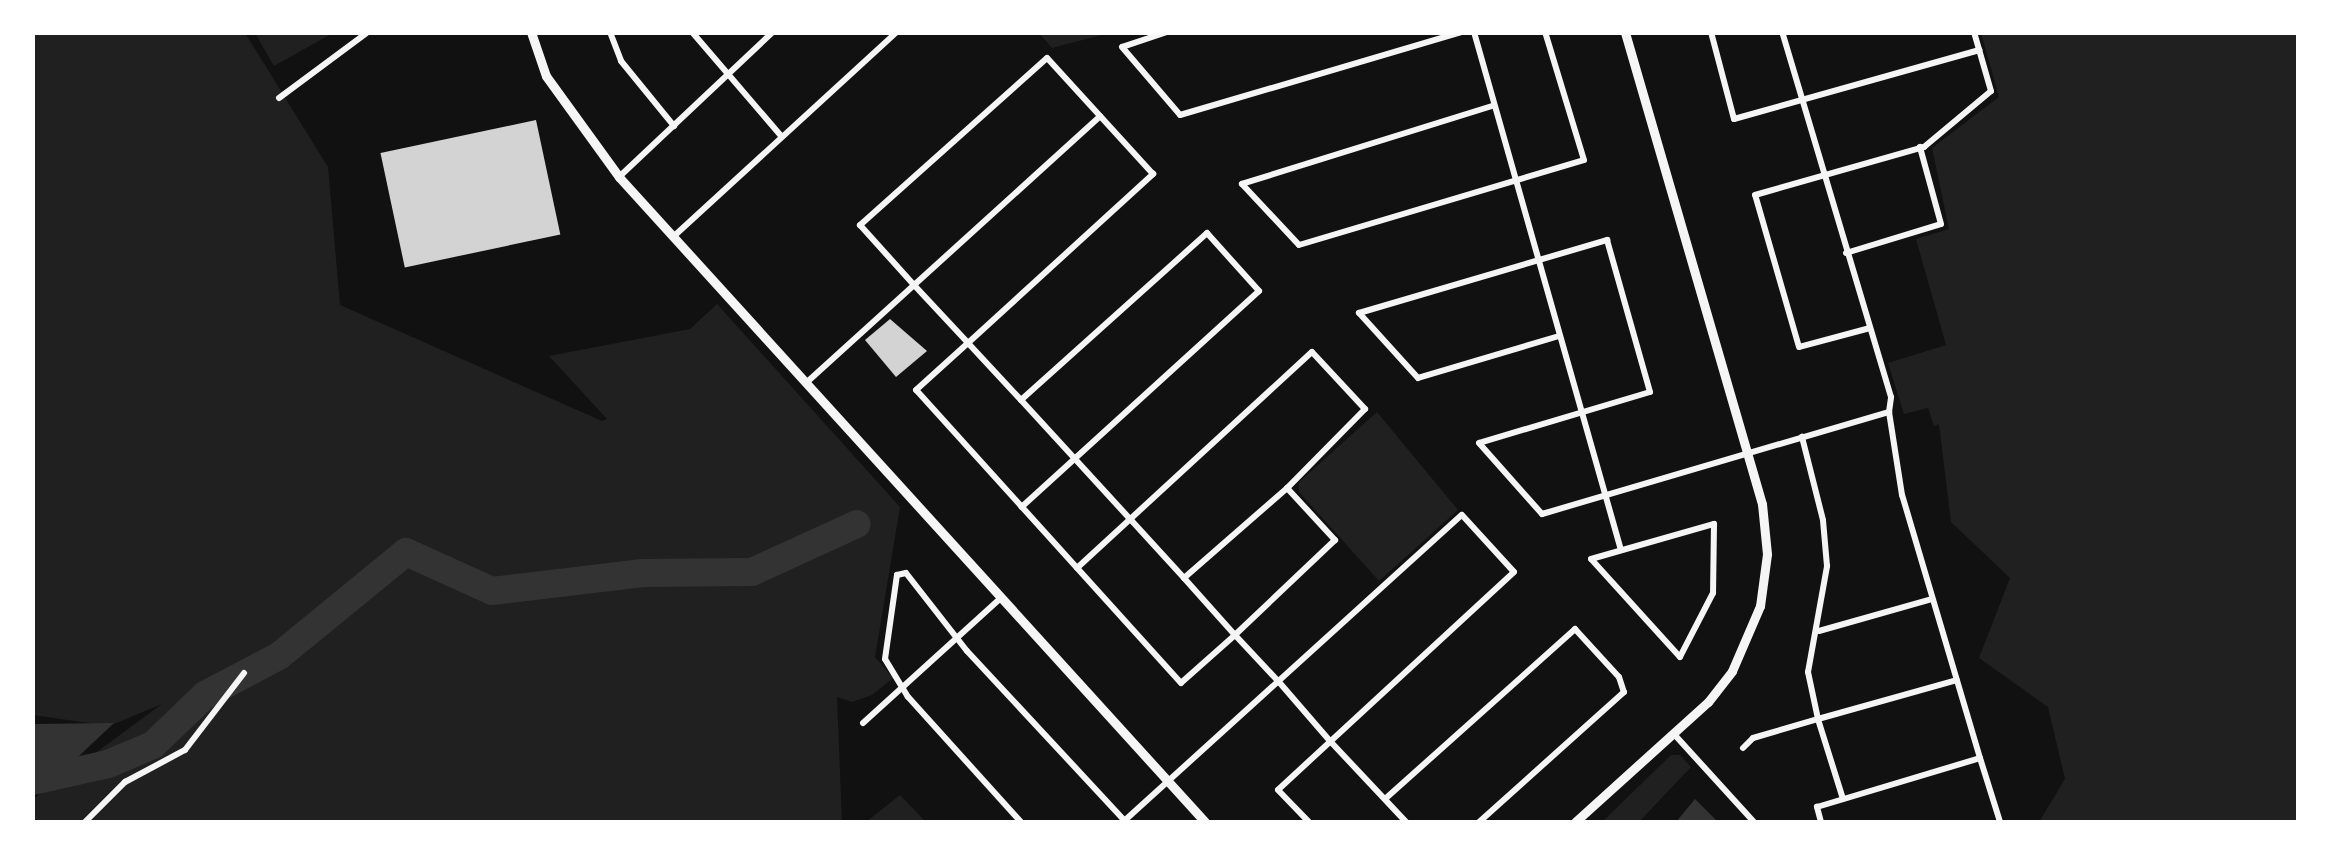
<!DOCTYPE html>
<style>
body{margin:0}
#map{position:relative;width:2331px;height:855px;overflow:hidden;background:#111;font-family:"Golos Text",sans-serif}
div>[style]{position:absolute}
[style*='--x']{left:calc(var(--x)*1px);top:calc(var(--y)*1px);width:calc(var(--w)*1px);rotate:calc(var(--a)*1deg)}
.green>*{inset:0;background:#202020}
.water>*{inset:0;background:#333}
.river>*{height:28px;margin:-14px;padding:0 14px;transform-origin:14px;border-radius:14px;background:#333}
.building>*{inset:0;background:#d3d3d3;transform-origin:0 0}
.minor>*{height:6px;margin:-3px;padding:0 3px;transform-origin:3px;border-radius:3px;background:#f5f5f5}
.tertiary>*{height:9px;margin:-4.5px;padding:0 4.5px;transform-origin:4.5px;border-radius:4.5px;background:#f5f5f5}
span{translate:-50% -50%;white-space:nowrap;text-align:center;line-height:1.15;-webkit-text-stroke:10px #fff;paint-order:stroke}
.frame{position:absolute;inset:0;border:35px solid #fff;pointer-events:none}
</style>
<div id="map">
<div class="green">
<div style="clip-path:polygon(33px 33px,245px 33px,328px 167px,340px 305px,602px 421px,607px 419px,549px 356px,690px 329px,717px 304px,900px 507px,875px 657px,893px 678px,872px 695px,852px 702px,837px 697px,842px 822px,33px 822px,33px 799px,162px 704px,109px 726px,33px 715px)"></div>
<div style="clip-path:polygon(255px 33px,333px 33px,274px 66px)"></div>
<div style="clip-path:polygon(1039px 33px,1109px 33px,1052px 48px)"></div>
<div style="clip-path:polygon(1981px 33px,2298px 33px,2298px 822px,2039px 822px,2065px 779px,2048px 707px,1979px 658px,2010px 578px,1951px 522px,1939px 424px,1934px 426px,1928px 408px,1904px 414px,1888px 363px,1946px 345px,1916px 239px,1949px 229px,1932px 148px,1999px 97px)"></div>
<div style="clip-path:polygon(1377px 412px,1458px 510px,1379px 581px,1299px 492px,1299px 482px)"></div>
<div style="clip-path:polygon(1671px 755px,1680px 755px,1691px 767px,1639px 822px,1602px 822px)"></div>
<div style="clip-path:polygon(900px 795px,926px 822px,866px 822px)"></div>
</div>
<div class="water">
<div style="clip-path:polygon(114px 723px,63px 771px,33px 787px,33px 724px)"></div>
<div style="clip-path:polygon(1695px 799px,1718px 822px,1676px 822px)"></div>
</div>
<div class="river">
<div style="--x:32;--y:781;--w:78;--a:-12.6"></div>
<div style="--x:108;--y:764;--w:49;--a:-22.9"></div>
<div style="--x:153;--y:745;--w:72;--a:-43.9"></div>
<div style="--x:205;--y:695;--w:84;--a:-27.8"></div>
<div style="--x:279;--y:656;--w:164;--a:-39.3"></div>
<div style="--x:406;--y:552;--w:94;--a:24.4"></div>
<div style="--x:492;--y:591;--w:152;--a:-6.8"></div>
<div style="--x:643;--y:573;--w:109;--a:-0.5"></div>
<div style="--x:752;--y:572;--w:115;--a:-24.6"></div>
</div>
<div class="building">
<div style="left:536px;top:120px;width:117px;height:159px;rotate:78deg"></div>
<div style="clip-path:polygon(890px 319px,927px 351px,896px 377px,865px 340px)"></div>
</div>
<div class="minor">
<div style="--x:610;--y:32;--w:31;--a:69"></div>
<div style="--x:621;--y:61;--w:84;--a:50.8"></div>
<div style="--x:692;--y:32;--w:137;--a:49.4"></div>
<div style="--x:1167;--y:32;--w:47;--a:161.6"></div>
<div style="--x:1122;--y:47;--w:89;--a:49.5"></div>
<div style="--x:1180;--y:115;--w:294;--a:-16.4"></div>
<div style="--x:1474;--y:32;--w:538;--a:74.16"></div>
<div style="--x:1711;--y:32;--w:90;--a:75.2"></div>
<div style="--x:1734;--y:119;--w:255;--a:-15.7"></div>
<div style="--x:279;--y:98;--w:111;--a:-36.6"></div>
<div style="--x:1492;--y:106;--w:262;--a:162.7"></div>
<div style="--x:1242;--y:184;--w:83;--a:46.9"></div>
<div style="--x:1299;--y:245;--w:297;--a:-16.6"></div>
<div style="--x:1584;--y:160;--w:134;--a:-106.9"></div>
<div style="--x:619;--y:177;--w:212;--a:-43.3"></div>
<div style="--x:673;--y:237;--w:304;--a:-42.5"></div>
<div style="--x:1846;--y:253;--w:99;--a:-17"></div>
<div style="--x:1941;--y:224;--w:80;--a:-105.3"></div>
<div style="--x:1870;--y:328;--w:73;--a:165"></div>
<div style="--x:1799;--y:347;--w:158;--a:-106.1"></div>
<div style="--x:1755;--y:195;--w:176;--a:-15.9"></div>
<div style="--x:1924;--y:147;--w:87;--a:-39.9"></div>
<div style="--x:1991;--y:91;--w:61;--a:-106.1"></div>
<div style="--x:1559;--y:336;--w:147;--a:163.4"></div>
<div style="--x:1418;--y:378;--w:88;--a:-132.2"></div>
<div style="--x:1359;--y:313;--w:259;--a:-16.4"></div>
<div style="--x:1607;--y:240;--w:158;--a:74.2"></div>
<div style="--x:1650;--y:392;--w:178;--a:163.4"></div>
<div style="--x:1479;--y:443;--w:95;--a:48.4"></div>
<div style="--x:1542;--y:514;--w:362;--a:-16.4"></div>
<div style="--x:1889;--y:412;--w:15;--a:-82"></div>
<div style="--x:1891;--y:397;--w:381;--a:-106.6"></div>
<div style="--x:806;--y:383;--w:397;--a:-42.2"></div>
<div style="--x:1021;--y:400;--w:250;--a:-41.9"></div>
<div style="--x:1207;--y:233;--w:78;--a:48.1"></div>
<div style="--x:1259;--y:291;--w:321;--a:137.7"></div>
<div style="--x:1714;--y:524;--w:69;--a:90.8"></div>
<div style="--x:1713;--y:593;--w:72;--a:117.3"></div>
<div style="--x:1680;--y:657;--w:132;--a:-132.2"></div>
<div style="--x:1591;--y:559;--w:128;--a:-15.9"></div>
<div style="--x:1077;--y:568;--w:319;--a:-42.6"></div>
<div style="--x:1312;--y:352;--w:78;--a:47.1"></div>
<div style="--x:1365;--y:409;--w:111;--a:134.6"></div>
<div style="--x:1184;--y:578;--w:137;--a:-41.1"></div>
<div style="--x:1287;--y:488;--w:71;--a:47.3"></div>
<div style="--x:1335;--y:540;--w:138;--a:136.5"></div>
<div style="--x:1235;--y:635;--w:72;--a:138.4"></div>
<div style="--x:1181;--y:683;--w:395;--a:-132.1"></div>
<div style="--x:916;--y:390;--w:70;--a:-42.1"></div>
<div style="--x:968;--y:343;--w:251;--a:-42.4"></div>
<div style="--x:1153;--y:174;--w:157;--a:-132.4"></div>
<div style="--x:1047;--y:58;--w:251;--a:138.2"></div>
<div style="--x:860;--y:225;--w:81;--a:48"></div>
<div style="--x:914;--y:285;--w:79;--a:47"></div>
<div style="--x:968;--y:343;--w:78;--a:47.1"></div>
<div style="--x:1021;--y:400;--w:163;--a:47.5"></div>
<div style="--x:1131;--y:520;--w:79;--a:47.6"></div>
<div style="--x:1184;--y:578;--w:76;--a:48.2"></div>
<div style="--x:1235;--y:635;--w:64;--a:46.9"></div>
<div style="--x:1279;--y:682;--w:78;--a:49.2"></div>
<div style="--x:1330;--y:741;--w:111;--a:46.8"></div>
<div style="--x:1819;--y:631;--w:117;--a:-15.8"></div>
<div style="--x:863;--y:723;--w:186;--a:-42.2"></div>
<div style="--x:1673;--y:733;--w:120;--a:47.7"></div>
<div style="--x:1743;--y:748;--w:14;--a:-45"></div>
<div style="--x:1753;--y:738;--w:68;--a:-16.3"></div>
<div style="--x:1818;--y:719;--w:48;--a:-102"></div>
<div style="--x:1808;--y:672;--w:108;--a:-79.8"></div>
<div style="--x:1827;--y:566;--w:46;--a:-95"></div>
<div style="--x:1823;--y:520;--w:86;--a:-104.2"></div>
<div style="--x:1980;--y:758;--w:67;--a:72.6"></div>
<div style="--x:1385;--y:799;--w:255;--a:-41.8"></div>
<div style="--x:1575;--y:629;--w:65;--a:47.5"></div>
<div style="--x:1619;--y:677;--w:16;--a:72"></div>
<div style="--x:1624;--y:692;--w:195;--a:138.1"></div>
<div style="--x:1843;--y:799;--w:84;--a:-107.4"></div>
<div style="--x:1818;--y:719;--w:144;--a:-15.7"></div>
<div style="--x:85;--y:822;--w:57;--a:-45"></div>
<div style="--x:125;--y:782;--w:68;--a:-28.1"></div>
<div style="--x:185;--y:750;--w:97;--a:-52.5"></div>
<div style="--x:1021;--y:822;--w:169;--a:-132.1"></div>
<div style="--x:908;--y:697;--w:44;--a:-121.2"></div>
<div style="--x:885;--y:659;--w:85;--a:-81.9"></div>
<div style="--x:897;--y:575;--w:9;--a:-13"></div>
<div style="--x:906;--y:573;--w:99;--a:52"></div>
<div style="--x:967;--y:651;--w:233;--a:47.1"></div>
<div style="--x:1123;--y:822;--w:457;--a:-42.2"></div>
<div style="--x:1462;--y:515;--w:77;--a:47.6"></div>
<div style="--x:1514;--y:572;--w:321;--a:137.3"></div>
<div style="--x:1278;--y:790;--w:45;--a:45.9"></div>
<div style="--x:1821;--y:822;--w:16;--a:-105"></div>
<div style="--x:1817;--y:807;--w:170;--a:-16.7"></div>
<div style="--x:1980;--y:758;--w:274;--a:-106.5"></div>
<div style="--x:1902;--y:495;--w:84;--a:-98.9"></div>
</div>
<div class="tertiary">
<div style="--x:531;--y:32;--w:46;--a:71.2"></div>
<div style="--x:546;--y:76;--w:125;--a:54.1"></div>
<div style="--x:619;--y:177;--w:871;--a:47.74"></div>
<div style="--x:1575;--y:822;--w:179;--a:-42.1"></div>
<div style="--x:1708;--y:702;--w:39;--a:-52"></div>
<div style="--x:1732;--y:671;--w:71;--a:-66.7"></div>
<div style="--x:1760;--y:606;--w:52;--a:-82.3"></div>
<div style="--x:1767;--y:554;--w:50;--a:-95.7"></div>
<div style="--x:1762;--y:504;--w:491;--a:-106.2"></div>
</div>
<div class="frame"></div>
</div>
